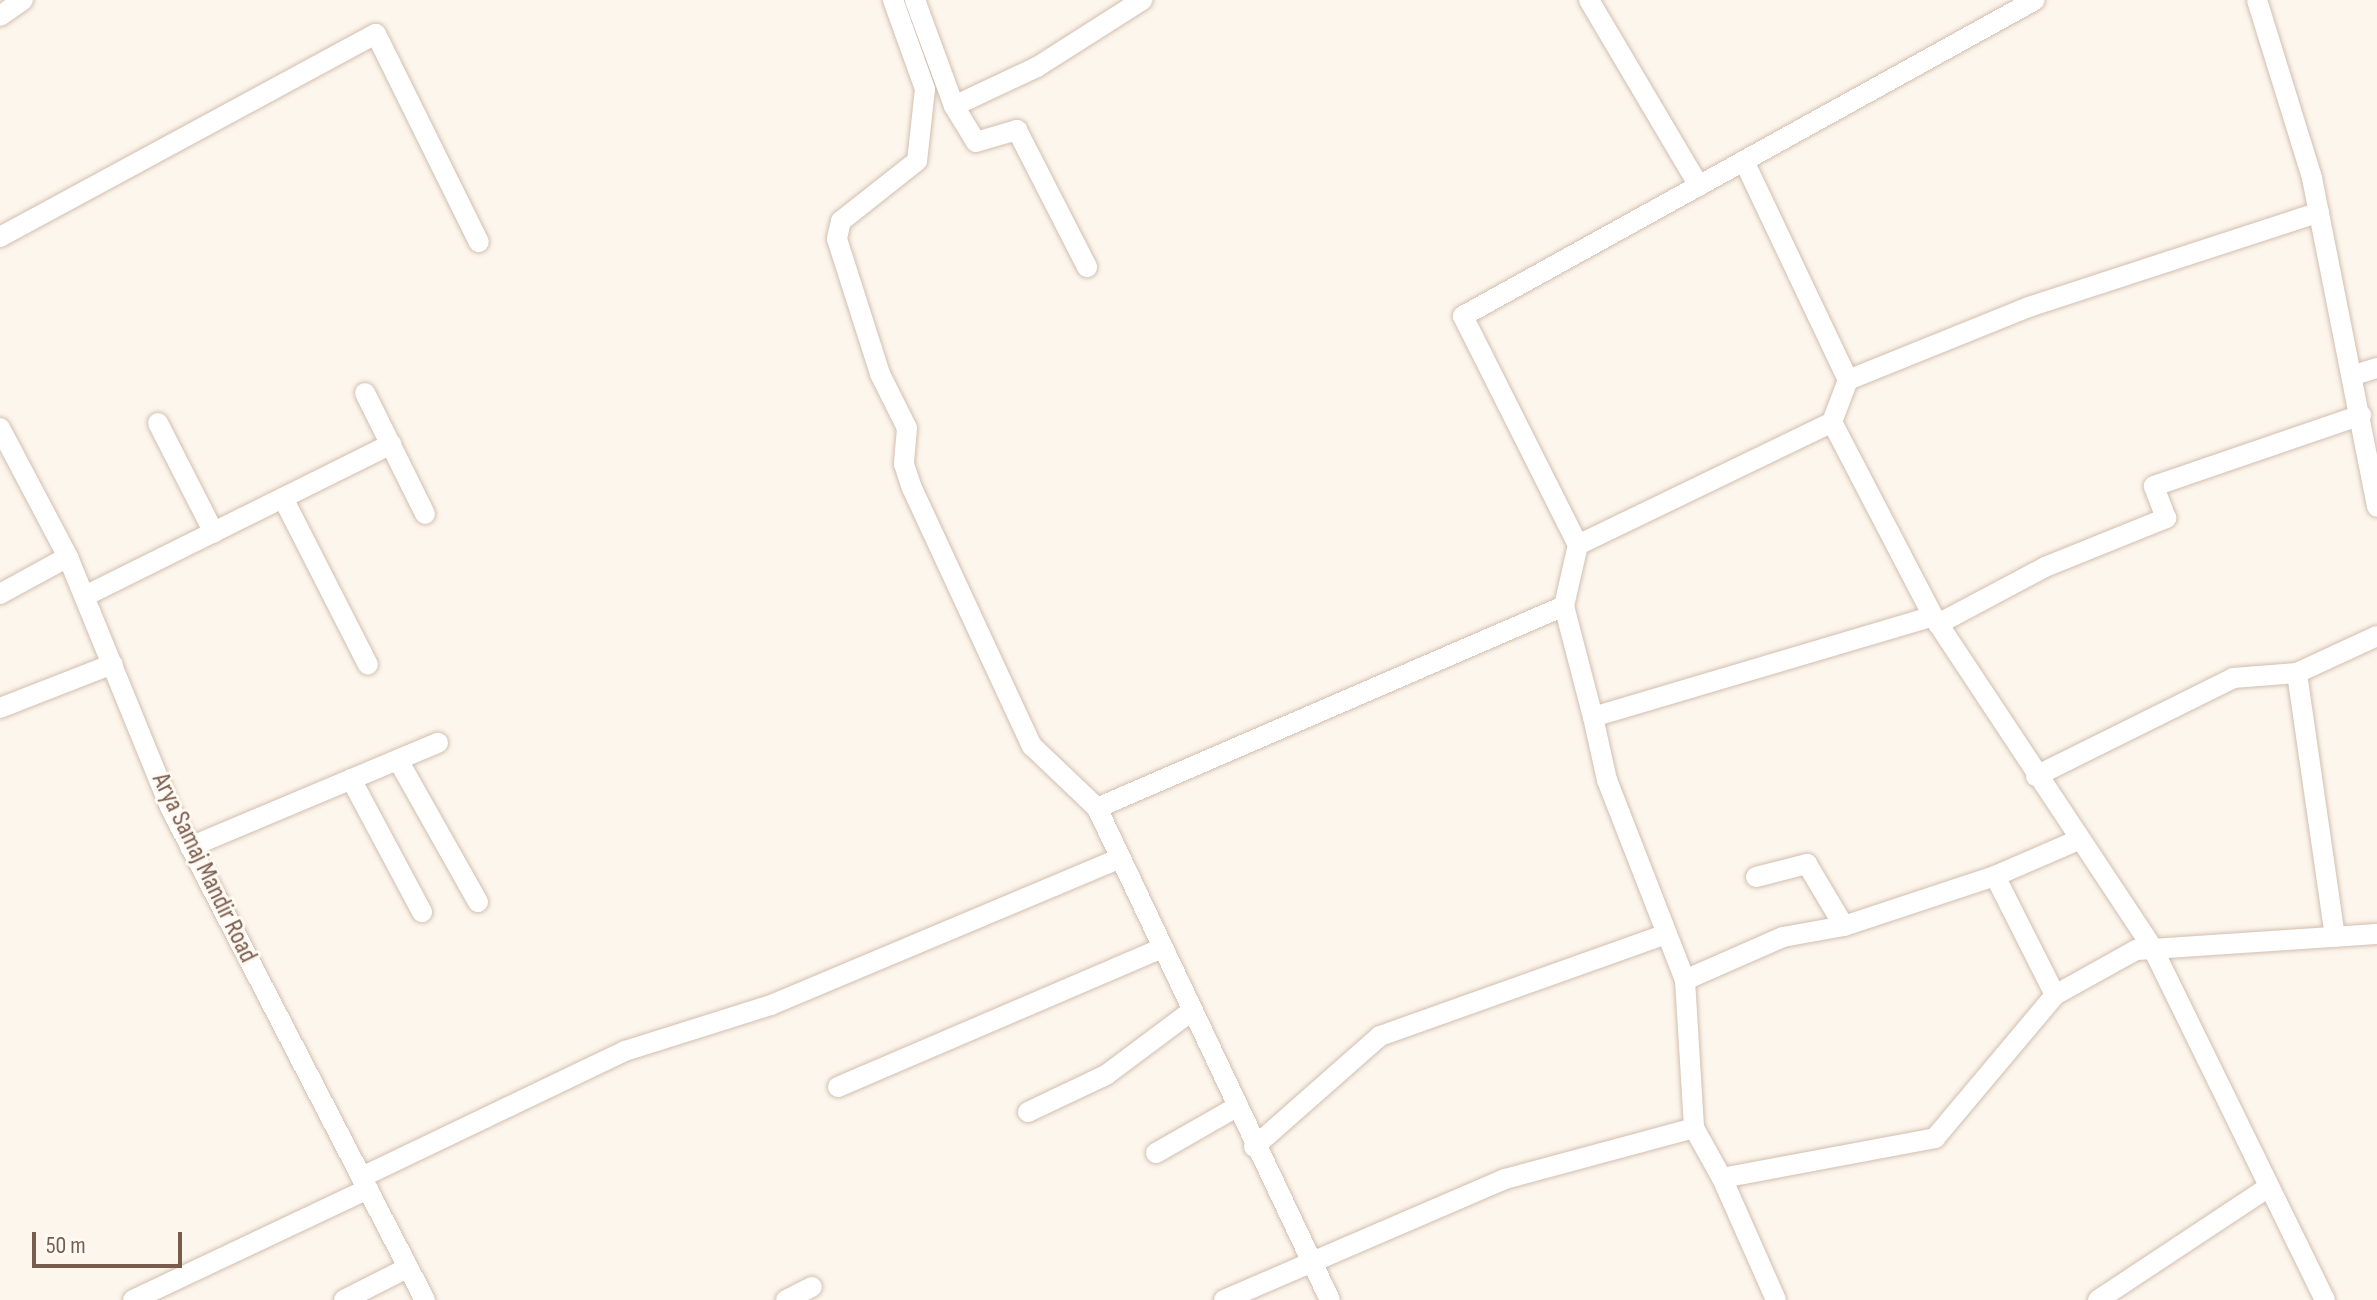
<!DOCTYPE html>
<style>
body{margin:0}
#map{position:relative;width:2377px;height:1300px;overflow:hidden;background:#fdf6ec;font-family:"Sofia Sans Condensed",sans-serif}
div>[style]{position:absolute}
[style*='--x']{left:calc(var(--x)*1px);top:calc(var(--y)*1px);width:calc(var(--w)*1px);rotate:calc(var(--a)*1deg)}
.roads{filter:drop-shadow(0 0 2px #d1beb0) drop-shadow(0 0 2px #d1beb0)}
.minor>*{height:20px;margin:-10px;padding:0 10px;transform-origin:10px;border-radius:10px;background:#fff}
span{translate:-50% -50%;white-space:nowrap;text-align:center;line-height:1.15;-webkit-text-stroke:6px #fffaf3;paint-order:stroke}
.street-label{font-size:26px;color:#7a5c4d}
.scale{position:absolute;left:32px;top:1232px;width:150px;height:36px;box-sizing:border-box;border:4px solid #7a5c4d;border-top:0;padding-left:10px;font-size:24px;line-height:28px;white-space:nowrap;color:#7a5c4d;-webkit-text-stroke:6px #fffaf3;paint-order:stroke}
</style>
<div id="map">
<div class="roads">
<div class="minor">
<div style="--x:893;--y:0;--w:95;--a:70.2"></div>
<div style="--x:925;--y:89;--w:72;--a:96.3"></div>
<div style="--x:917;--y:161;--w:97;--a:141.7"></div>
<div style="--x:841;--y:221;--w:18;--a:103"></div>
<div style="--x:837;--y:239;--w:142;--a:72.3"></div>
<div style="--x:880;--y:374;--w:60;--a:63.4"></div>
<div style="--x:907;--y:428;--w:36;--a:95"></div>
<div style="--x:904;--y:464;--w:25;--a:72"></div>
<div style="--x:912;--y:488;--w:285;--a:65.1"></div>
<div style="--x:1032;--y:746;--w:90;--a:43.6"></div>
<div style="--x:915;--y:0;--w:113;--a:69.8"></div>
<div style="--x:954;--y:106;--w:42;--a:58.6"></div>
<div style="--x:976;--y:142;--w:43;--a:-16.3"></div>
<div style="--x:1017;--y:130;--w:154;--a:62.9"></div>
<div style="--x:1589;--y:0;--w:216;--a:59.4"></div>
<div style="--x:2257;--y:0;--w:186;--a:72.8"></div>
<div style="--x:2312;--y:178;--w:335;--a:78.8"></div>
<div style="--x:0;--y:16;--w:28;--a:-35"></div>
<div style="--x:954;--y:106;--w:92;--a:-25.2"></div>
<div style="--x:1037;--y:67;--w:125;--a:-32.5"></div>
<div style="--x:1744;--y:161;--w:242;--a:64.6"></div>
<div style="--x:1848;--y:380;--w:45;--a:110.9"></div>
<div style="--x:0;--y:237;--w:427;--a:-28.4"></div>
<div style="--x:376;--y:34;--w:232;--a:63.7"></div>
<div style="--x:2354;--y:375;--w:24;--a:-17"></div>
<div style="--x:1848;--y:380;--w:195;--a:-22"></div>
<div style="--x:2029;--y:307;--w:305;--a:-18.1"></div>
<div style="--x:365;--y:393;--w:135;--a:63.6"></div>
<div style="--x:158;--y:423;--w:123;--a:63"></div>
<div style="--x:0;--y:428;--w:146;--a:62.2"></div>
<div style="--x:68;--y:557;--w:272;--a:67.8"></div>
<div style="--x:171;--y:809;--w:553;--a:62.65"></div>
<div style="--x:283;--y:498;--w:187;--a:63"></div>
<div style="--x:1578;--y:545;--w:282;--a:-25.8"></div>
<div style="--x:1832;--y:422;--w:219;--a:62.5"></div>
<div style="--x:1933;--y:616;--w:399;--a:56.5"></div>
<div style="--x:2153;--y:949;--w:391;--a:63.9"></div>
<div style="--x:0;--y:594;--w:77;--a:-28.6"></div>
<div style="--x:85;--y:596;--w:342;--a:-26.4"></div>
<div style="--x:1564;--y:606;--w:115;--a:75.4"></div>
<div style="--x:1593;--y:717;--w:355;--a:-16.5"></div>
<div style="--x:1938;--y:624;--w:121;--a:-28"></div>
<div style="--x:2045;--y:567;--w:131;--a:-22"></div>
<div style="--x:2166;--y:518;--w:34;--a:-111"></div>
<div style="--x:2154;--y:486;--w:219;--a:-18.9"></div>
<div style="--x:0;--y:708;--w:121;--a:-21.3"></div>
<div style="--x:1593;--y:717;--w:65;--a:77.5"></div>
<div style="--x:1607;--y:780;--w:215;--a:68.7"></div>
<div style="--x:1685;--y:980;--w:107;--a:-23.7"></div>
<div style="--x:1783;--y:937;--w:62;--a:-10.2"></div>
<div style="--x:1844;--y:926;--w:159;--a:-18.3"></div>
<div style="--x:1995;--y:876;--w:133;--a:63.2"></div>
<div style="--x:398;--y:760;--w:163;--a:60.6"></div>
<div style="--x:2036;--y:776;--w:220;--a:-26.4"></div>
<div style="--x:2233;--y:678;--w:64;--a:-4.5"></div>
<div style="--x:351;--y:779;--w:151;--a:61.9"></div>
<div style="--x:190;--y:847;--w:269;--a:-22.8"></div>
<div style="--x:1995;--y:876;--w:90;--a:-23.4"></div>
<div style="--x:1756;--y:877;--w:53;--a:-14.3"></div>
<div style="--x:1807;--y:864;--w:72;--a:59.2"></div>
<div style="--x:2335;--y:937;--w:267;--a:-98.2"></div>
<div style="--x:2297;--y:673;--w:88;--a:-24.8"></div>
<div style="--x:1685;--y:980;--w:148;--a:86.5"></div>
<div style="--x:1694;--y:1128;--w:57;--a:60.8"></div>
<div style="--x:1722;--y:1178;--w:217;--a:-10.6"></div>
<div style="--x:1935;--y:1138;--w:187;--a:-50"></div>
<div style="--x:2055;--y:995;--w:93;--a:-29.1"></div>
<div style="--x:2136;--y:950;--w:242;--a:-3.8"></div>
<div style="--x:838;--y:1087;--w:350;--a:-23.2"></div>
<div style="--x:1028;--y:1112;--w:86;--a:-25.4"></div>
<div style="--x:1106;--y:1075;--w:104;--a:-36.8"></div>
<div style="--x:1254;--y:1147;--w:168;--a:-41.4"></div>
<div style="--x:1380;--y:1036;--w:301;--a:-19.6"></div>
<div style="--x:1156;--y:1153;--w:91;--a:-29.7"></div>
<div style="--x:362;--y:1177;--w:292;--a:-25.6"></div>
<div style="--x:625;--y:1051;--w:153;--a:-17.5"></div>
<div style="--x:771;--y:1005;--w:379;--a:-22.8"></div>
<div style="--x:1722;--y:1178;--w:133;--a:66.1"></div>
<div style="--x:133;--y:1300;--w:260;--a:-25.3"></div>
<div style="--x:344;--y:1300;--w:71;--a:-26.9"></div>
<div style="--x:786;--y:1300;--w:29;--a:-27"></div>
<div style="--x:1224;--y:1300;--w:306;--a:-23.3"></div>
<div style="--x:1505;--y:1179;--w:196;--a:-15.1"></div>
<div style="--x:1330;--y:1300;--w:544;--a:-115.34"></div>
<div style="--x:1097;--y:808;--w:509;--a:-23.39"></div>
<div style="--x:1564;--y:606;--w:63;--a:-77.1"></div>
<div style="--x:1578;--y:545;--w:256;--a:-116.7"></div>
<div style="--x:1463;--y:316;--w:653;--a:-28.92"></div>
<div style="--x:2098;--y:1300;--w:205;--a:-33.5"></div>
</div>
</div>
<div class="street-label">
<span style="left:204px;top:868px;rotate:64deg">Arya Samaj Mandir Road</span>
</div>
<div class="scale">50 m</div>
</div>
